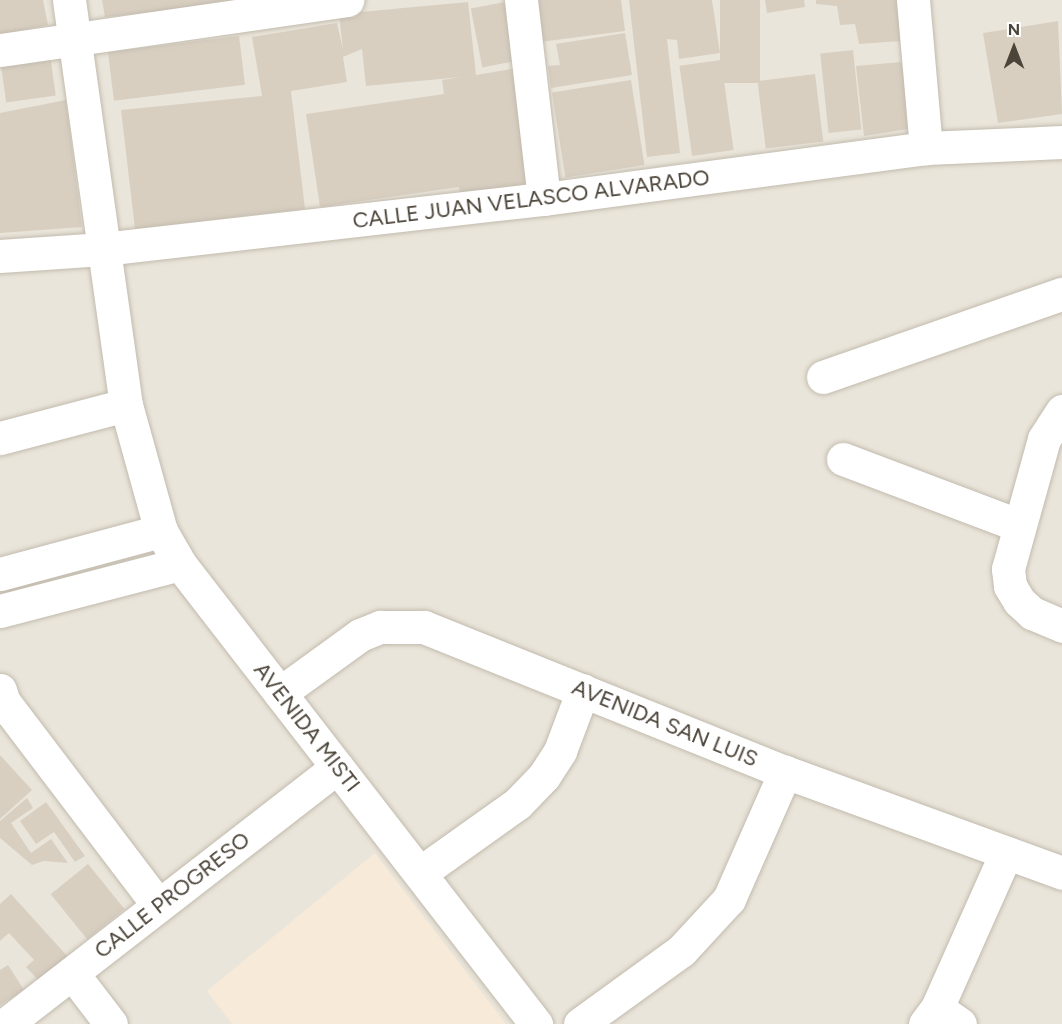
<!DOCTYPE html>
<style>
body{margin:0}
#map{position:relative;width:1062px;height:1024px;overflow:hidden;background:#f6f3ec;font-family:Figtree,sans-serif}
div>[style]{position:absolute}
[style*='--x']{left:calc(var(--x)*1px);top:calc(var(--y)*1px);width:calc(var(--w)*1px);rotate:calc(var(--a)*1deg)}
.residential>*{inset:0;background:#eae5da;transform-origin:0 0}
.commercial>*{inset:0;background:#f7ead8}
.building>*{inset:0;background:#d8cfc1;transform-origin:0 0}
.roads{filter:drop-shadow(0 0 2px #c2bbae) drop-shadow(0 0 2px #c2bbae)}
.minor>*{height:33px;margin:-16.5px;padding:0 16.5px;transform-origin:16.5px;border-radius:16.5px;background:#fff}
span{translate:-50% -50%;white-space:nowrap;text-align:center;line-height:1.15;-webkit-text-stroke:6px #fff;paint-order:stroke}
.street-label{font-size:22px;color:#4b4439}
.north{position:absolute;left:984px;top:18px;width:60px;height:60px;-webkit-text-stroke:4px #fff;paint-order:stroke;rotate:0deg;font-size:16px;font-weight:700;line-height:24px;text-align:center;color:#4b4439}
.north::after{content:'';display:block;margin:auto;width:21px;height:27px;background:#4b4439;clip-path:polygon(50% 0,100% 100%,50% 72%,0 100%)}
</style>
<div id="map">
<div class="residential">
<div style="left:0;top:0;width:1062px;height:1024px"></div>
</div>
<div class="commercial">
<div style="clip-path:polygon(375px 853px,506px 1024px,232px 1024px,207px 991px)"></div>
</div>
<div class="building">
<div style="clip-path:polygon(0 0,43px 0,48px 25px,0 35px)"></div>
<div style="clip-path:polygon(102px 0,251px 0,251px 2px,105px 17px)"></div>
<div style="left:515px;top:0;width:60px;height:45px;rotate:79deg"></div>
<div style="clip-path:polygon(535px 0,621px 0,625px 31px,540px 42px)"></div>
<div style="clip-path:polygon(629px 0,712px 0,720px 53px,679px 59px,677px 40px,667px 39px,680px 153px,647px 157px)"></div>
<div style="left:720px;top:0;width:40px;height:83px"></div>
<div style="clip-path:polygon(765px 0,804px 0,805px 7px,767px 13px)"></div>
<div style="clip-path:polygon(816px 0,897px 0,901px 41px,859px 44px,855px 24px,840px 25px,837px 6px,816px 4px)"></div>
<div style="clip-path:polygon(468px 2px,476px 75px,511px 69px,521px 72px,539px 186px,461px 198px,459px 187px,320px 207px,306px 114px,444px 94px,442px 80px,461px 77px,366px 86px,362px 49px,343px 57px,347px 82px,291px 91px,305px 209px,135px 229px,121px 110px,262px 96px,252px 37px,337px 23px,343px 50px,339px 14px)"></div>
<div style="clip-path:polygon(1058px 21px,1062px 114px,998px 123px,983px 33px)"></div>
<div style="clip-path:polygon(625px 33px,632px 75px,551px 88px,548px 66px,560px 65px,556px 44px)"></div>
<div style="left:239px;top:36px;width:49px;height:132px;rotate:83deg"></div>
<div style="left:853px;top:50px;width:80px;height:33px;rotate:84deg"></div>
<div style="left:50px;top:55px;width:41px;height:50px;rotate:82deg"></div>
<div style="left:721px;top:60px;width:91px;height:42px;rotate:82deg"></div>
<div style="clip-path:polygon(901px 62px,915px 128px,864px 136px,856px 66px)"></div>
<div style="left:815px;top:74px;width:68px;height:58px;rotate:83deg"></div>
<div style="left:631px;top:80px;width:86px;height:80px;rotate:81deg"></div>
<div style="clip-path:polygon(66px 100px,82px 227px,0 233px,0 113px)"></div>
<div style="clip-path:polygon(0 755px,32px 790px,0 819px)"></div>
<div style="clip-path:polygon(27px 798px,33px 808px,11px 823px,31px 853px,51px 839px,68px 863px,44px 861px,32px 865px,0 838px,0 821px)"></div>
<div style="clip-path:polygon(46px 802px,85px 856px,75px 862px,54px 832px,36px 844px,20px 821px)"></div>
<div style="left:88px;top:864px;width:58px;height:48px;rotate:51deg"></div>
<div style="clip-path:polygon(11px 894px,69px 958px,41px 983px,26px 967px,34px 960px,9px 933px,0 941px,0 904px)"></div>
<div style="clip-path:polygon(8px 965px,24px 990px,0 1005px,0 970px)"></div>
</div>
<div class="roads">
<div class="minor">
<div style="--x:69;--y:0;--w:409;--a:82"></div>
<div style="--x:126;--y:405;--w:131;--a:74.5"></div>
<div style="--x:161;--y:531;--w:38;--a:60"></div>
<div style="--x:180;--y:564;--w:582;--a:52.26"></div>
<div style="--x:521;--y:0;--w:200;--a:83.4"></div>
<div style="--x:913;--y:0;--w:149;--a:85"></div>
<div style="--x:0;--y:50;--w:351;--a:-8.2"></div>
<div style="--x:0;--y:256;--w:103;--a:-3.9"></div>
<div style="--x:103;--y:249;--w:444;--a:-6.5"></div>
<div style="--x:544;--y:199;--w:385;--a:-7.6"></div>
<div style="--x:926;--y:148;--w:136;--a:-2.5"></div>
<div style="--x:823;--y:377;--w:253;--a:-19.2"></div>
<div style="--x:1062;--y:411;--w:33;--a:123"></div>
<div style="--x:1044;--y:439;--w:135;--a:105.5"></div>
<div style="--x:1008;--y:569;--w:17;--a:83"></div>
<div style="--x:1010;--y:586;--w:17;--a:59"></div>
<div style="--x:1019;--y:601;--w:18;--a:43"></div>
<div style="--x:1032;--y:613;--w:33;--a:23"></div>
<div style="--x:0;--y:438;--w:130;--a:-14.7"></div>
<div style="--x:843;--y:459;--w:187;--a:20.7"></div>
<div style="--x:0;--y:574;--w:167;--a:-15"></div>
<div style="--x:0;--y:611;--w:186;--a:-14.6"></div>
<div style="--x:0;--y:690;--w:13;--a:72"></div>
<div style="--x:4;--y:702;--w:255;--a:52.8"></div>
<div style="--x:280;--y:693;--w:99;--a:-35.9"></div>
<div style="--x:360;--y:635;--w:22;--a:-22"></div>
<div style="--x:380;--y:627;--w:44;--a:0"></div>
<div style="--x:424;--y:627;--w:389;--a:21.9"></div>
<div style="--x:785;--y:772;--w:295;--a:20"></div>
<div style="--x:420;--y:873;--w:120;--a:-35.5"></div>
<div style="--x:518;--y:803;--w:37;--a:-46"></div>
<div style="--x:544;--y:776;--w:30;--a:-57"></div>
<div style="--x:560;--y:751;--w:65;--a:-69.3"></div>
<div style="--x:72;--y:973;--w:64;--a:52.6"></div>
<div style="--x:937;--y:1008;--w:28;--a:35"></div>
<div style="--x:6;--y:1024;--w:419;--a:-37.8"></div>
<div style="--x:580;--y:1024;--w:125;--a:-35.9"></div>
<div style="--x:681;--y:951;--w:71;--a:-47.3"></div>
<div style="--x:729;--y:899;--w:139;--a:-66.2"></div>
<div style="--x:925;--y:1024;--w:20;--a:-53"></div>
<div style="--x:937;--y:1008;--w:170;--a:-66"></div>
</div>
</div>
<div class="street-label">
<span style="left:531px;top:199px;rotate:-7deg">CALLE JUAN VELASCO ALVARADO</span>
<span style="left:665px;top:723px;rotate:22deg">AVENIDA SAN LUIS</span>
<span style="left:307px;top:727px;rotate:52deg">AVENIDA MISTI</span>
<span style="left:172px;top:895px;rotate:-38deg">CALLE PROGRESO</span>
</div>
<div class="north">N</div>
</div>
